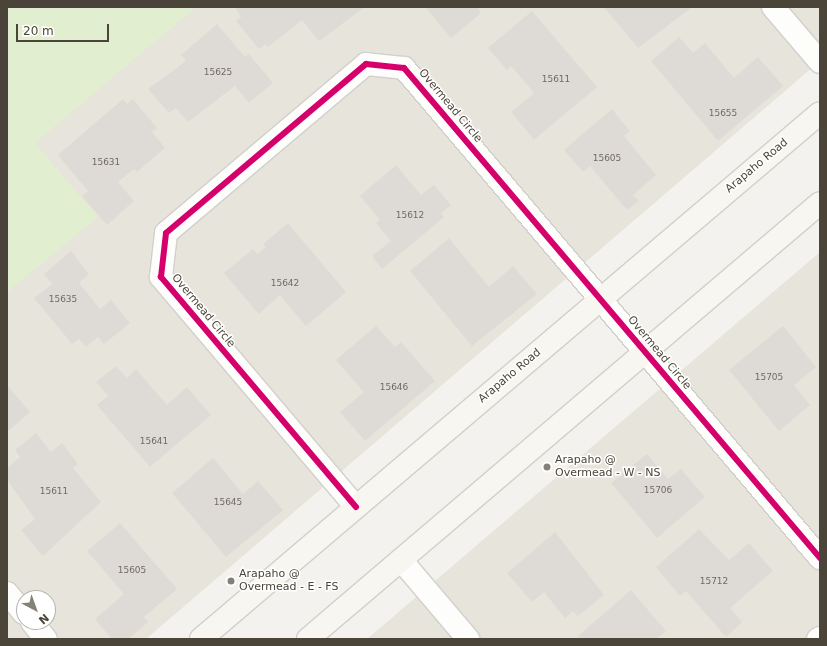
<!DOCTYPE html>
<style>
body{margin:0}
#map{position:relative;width:827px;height:646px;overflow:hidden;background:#f4f2ee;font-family:"DejaVu Sans",sans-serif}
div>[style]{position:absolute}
.residential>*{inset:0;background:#e7e4dc}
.green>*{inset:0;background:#e1eecf}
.building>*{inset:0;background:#dedbd6}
.roads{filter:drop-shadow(1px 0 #d2d0cb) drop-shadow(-1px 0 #d2d0cb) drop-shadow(0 1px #d2d0cb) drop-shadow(0 -1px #d2d0cb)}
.street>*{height:22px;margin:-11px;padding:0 11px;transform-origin:11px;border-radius:11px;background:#fdfdfc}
.secondary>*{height:22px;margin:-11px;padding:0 11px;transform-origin:11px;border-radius:11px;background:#f7f6f1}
.cycleway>*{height:6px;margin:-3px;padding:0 3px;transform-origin:3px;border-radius:3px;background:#d6006c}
.dots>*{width:11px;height:11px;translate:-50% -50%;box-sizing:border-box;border:2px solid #fff;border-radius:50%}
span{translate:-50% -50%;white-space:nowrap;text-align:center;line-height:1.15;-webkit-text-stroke:3px #fff;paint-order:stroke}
.number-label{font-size:9px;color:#706a61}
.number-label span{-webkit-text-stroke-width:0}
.street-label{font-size:11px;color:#4b4439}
.poi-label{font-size:11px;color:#4b4439}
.left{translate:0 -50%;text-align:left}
.frame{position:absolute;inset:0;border:8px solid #4b4439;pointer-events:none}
.north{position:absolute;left:16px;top:590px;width:40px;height:40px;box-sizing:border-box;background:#fff;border:1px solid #b7b4b0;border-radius:50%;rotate:139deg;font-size:11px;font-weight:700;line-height:16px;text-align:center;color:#4b4439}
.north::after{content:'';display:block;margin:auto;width:14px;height:18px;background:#868178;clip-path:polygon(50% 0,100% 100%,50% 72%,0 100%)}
.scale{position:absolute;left:16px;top:24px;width:93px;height:18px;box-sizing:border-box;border:2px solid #4b4439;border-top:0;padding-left:5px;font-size:12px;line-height:14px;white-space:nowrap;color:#4b4439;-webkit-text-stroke:3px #fff;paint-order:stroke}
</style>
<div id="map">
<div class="residential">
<i style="clip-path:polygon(evenodd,7px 7px,820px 7px,820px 61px,146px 639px,7px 639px,7px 7px,24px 598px,48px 598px,48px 622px,24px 622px,24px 598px)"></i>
<i style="clip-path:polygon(820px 252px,820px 639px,367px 639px)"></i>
</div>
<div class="green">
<i style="clip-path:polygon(7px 7px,196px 7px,35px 143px,98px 217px,7px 292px)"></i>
</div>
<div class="building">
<i style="clip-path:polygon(235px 7px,365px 7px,319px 41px,302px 20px,268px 47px,266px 44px,259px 49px,236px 21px,241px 17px)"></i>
<i style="clip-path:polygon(425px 7px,478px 7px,481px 13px,451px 38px)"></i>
<i style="clip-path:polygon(604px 7px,692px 7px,638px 48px)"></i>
<i style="clip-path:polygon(532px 11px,597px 87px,534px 140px,511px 112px,534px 93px,511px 66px,507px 70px,488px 48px)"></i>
<i style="clip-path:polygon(217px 24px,245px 57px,249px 54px,273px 83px,249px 103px,235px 86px,188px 122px,176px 108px,169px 113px,148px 89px,186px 61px,181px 55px)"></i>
<i style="clip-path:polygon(679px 37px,693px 53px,705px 43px,734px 78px,758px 57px,783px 86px,718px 141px,651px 61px)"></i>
<i style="clip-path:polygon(123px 99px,127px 104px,133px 99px,157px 128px,152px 132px,165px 148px,137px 172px,134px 169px,118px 182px,134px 201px,107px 225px,82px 196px,88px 191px,58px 155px)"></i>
<i style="clip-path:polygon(612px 109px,630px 131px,624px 136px,656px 175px,633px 195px,639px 201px,627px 210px,590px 166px,583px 172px,564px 150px)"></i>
<i style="clip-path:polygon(396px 165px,421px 195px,434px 185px,451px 205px,441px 213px,444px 217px,382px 269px,372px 256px,391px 241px,376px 223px,380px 220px,360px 196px)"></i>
<i style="clip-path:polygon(288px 223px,346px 292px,306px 326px,280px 295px,259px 314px,224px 273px,253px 249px,258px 254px,266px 247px,263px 244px)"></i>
<i style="clip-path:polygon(449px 238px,489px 287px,513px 266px,537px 294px,472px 346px,410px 271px)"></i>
<i style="clip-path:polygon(71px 251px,89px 274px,79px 283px,100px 309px,111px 300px,130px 323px,104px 344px,98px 337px,86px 347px,79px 339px,72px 344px,34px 298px,52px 284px,44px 274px)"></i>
<i style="clip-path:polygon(376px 326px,395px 347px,401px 342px,435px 381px,365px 441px,340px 412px,364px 392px,336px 360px)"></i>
<i style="clip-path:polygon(783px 326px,816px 367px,794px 385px,810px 405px,779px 431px,729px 370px)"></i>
<i style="clip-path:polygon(116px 366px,127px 378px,136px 369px,167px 405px,187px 387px,211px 415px,150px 467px,97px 405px,108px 396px,96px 382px)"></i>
<i style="clip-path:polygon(7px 385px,30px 412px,7px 432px)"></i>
<i style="clip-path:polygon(36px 433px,51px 452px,62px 443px,78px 464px,73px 468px,101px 502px,43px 556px,21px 530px,35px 519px,7px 480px,7px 468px,20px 457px,15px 450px)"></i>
<i style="clip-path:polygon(647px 454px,668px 479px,681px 469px,705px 497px,657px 538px,611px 483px)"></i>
<i style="clip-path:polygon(213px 458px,243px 494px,258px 481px,283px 510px,226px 557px,172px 493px)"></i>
<i style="clip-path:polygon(120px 523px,177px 589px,144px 617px,148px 622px,128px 639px,112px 639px,95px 619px,124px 594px,87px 551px)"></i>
<i style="clip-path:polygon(699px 529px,729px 560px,749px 543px,773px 571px,730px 608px,742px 622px,726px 637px,686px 591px,680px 596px,656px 567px)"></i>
<i style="clip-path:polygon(555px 532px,604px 595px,578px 616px,573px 611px,565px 618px,544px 592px,532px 602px,507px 573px)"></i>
<i style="clip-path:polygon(631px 590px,666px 631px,656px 639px,581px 639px,578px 636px)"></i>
</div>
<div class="roads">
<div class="street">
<i style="left:773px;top:7px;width:72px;rotate:49.5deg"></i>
<i style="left:356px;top:507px;width:302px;rotate:-130.3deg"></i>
<i style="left:161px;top:277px;width:44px;rotate:-83.5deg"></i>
<i style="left:166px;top:233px;width:262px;rotate:-40.2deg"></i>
<i style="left:366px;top:64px;width:38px;rotate:6deg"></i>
<i style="left:404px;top:68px;width:643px;rotate:49.67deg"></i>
<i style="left:401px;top:560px;width:104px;rotate:49.7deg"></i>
<i style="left:7px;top:593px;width:26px;rotate:50deg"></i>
<i style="left:32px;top:622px;width:22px;rotate:51deg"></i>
<i style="left:818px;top:639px;width:2px;rotate:-27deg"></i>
</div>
<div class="secondary">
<i style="left:201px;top:639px;width:812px;rotate:-40.36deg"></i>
<i style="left:308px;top:639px;width:672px;rotate:-40.42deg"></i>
</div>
</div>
<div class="cycleway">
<i style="left:356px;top:507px;width:302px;rotate:-130.3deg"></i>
<i style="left:161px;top:277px;width:44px;rotate:-83.5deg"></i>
<i style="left:166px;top:233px;width:262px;rotate:-40.2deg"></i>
<i style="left:366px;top:64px;width:38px;rotate:6deg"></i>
<i style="left:404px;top:68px;width:643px;rotate:49.67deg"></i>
</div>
<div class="dots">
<i style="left:547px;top:467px;background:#868178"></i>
<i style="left:231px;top:581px;background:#868178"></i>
</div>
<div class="number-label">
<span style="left:218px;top:72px">15625</span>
<span style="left:556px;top:79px">15611</span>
<span style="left:723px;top:113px">15655</span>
<span style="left:607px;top:158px">15605</span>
<span style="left:106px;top:162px">15631</span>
<span style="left:410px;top:215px">15612</span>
<span style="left:285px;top:283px">15642</span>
<span style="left:63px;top:299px">15635</span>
<span style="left:769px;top:377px">15705</span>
<span style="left:394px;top:387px">15646</span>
<span style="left:154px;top:441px">15641</span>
<span style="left:658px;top:490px">15706</span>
<span style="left:54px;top:491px">15611</span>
<span style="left:228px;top:502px">15645</span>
<span style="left:132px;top:570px">15605</span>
<span style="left:714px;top:581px">15712</span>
</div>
<div class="street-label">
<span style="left:450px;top:106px;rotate:50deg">Overmead Circle</span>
<span style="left:757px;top:166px;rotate:-40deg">Arapaho Road</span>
<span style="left:203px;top:311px;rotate:50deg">Overmead Circle</span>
<span style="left:659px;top:353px;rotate:50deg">Overmead Circle</span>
<span style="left:510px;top:376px;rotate:-40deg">Arapaho Road</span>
</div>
<div class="poi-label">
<span class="left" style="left:555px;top:467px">Arapaho @<br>Overmead - W - NS</span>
<span class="left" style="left:239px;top:581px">Arapaho @<br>Overmead - E - FS</span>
</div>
<div class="frame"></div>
<div class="north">N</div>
<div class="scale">20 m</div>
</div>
